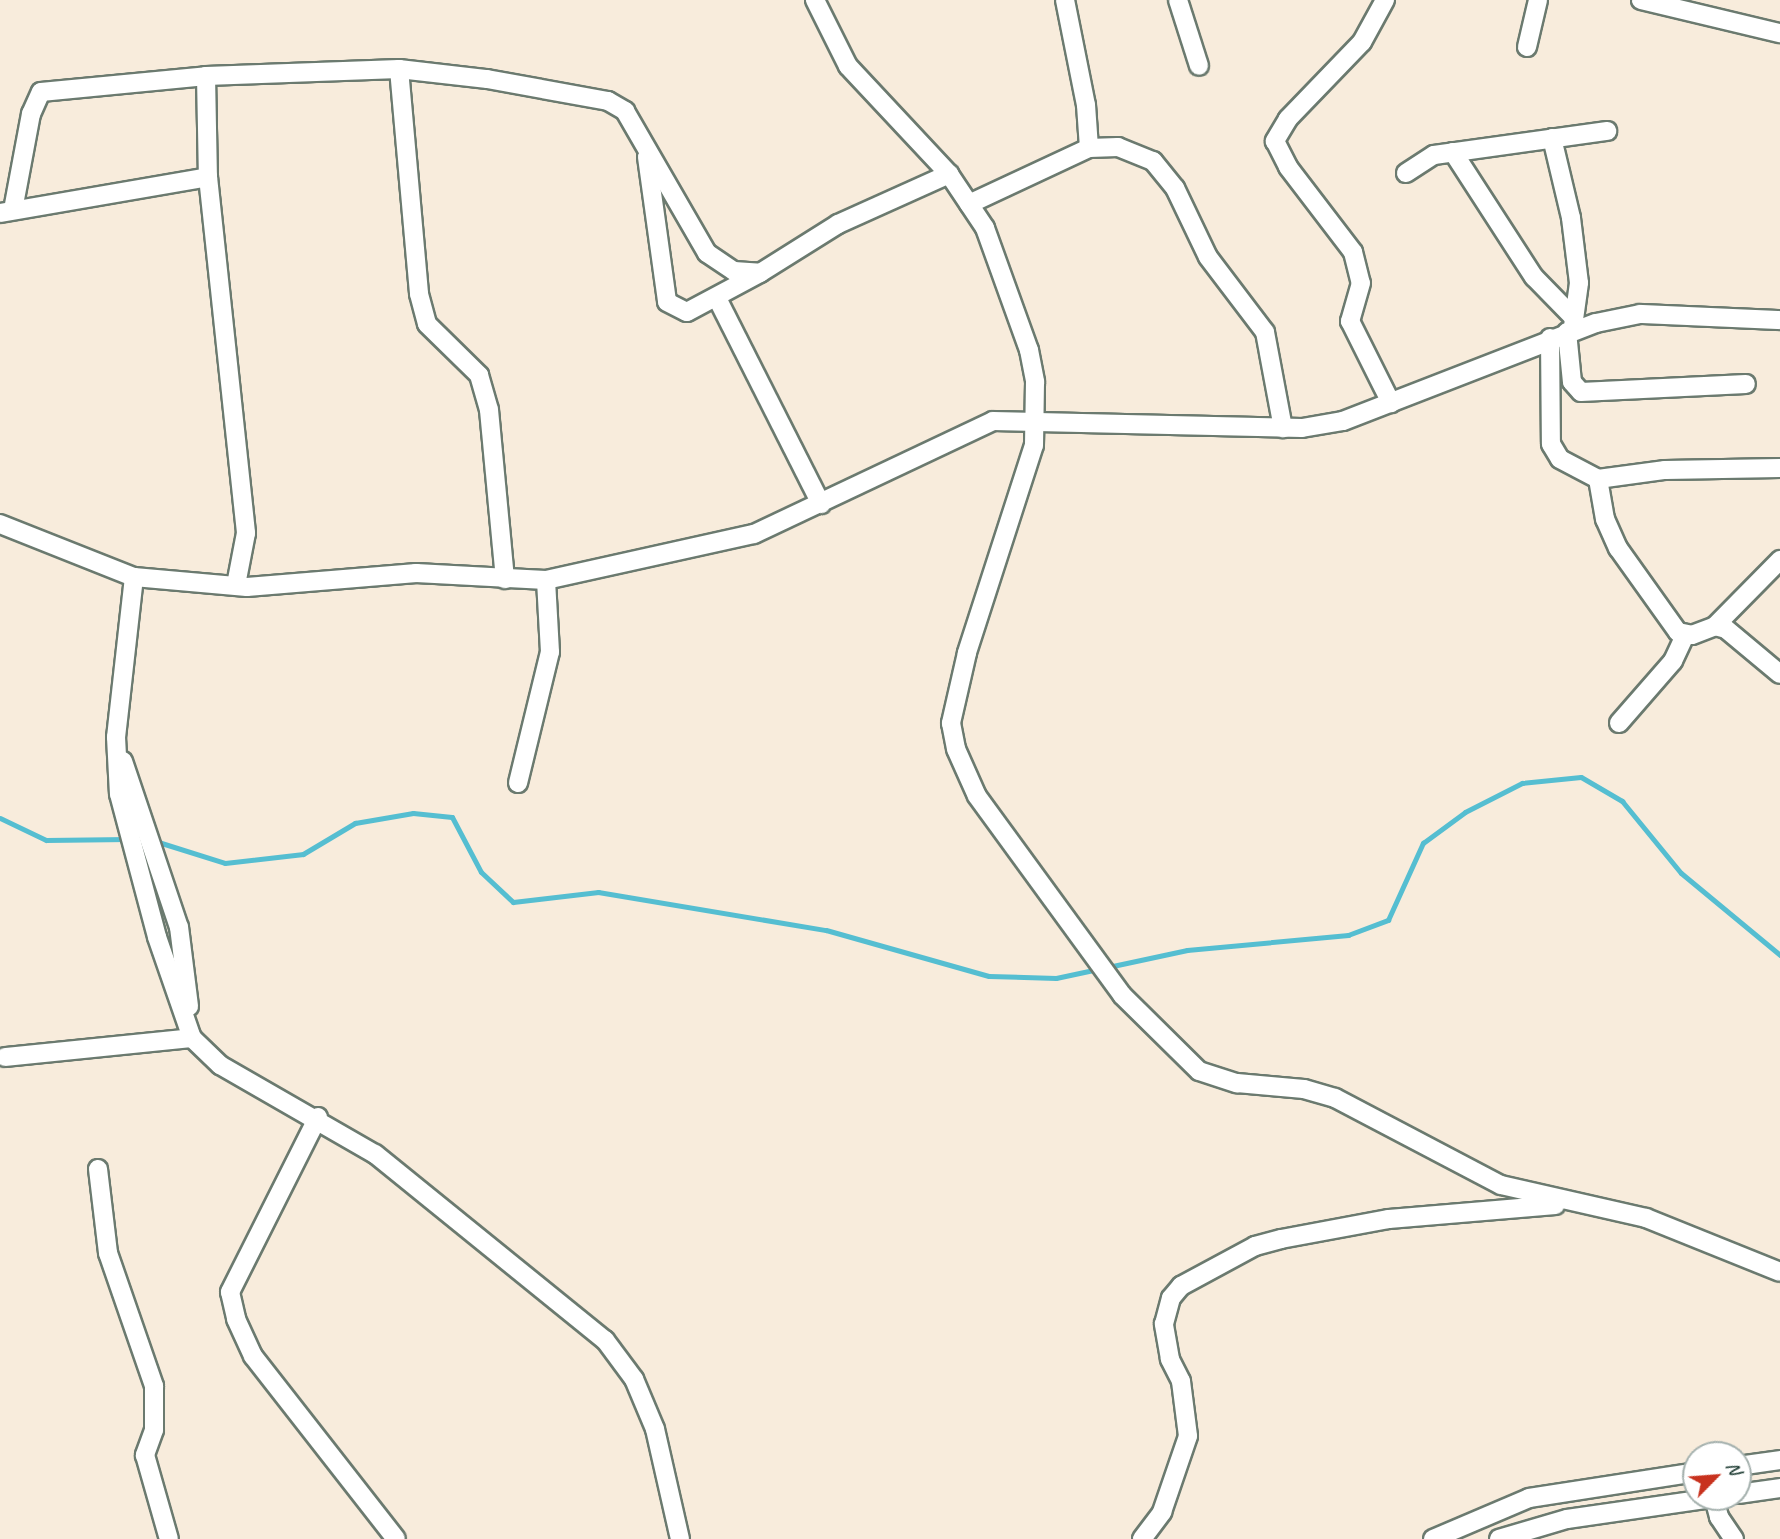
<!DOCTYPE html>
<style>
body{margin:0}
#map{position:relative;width:1780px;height:1539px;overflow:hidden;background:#f8ecdc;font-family:Caveat,sans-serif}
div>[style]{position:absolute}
.stream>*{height:5px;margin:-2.5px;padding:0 2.5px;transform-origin:2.5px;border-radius:2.5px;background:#55bed1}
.roads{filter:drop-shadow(2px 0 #6b7a6f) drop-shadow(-2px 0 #6b7a6f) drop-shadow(0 2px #6b7a6f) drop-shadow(0 -2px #6b7a6f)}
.minor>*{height:18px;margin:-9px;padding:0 9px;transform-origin:9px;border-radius:9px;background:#fff}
span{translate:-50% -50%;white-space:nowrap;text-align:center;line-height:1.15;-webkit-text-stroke:5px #fff;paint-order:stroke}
.north{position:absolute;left:1682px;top:1441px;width:70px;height:70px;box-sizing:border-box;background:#fff;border:2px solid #a5b1ae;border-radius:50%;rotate:65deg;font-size:19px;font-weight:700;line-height:28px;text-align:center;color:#1f3d34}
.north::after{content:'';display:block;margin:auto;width:24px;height:32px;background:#c8321e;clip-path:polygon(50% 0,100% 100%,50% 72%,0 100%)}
</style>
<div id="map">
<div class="stream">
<i style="left:0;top:818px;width:51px;rotate:25.6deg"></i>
<i style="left:46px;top:840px;width:82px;rotate:-0.7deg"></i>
<i style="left:155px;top:841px;width:73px;rotate:17.4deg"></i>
<i style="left:225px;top:863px;width:79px;rotate:-6.6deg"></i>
<i style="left:303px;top:854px;width:61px;rotate:-30.8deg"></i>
<i style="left:355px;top:823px;width:59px;rotate:-9.8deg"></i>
<i style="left:413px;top:813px;width:39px;rotate:6deg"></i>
<i style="left:452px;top:817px;width:62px;rotate:62.2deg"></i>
<i style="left:481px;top:872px;width:44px;rotate:43.2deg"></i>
<i style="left:513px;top:902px;width:86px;rotate:-6.7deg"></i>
<i style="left:598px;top:892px;width:231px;rotate:9.5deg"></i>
<i style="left:826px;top:930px;width:169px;rotate:15.8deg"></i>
<i style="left:989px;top:976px;width:67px;rotate:1.7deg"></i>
<i style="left:1056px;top:978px;width:43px;rotate:-12.1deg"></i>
<i style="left:1108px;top:967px;width:81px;rotate:-12.1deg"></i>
<i style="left:1187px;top:950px;width:162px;rotate:-5.3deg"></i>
<i style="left:1348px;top:935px;width:43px;rotate:-20.6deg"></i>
<i style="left:1388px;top:920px;width:85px;rotate:-65.6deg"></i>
<i style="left:1423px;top:843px;width:52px;rotate:-36.4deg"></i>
<i style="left:1465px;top:812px;width:64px;rotate:-27deg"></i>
<i style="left:1522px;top:783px;width:59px;rotate:-5.8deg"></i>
<i style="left:1581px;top:777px;width:48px;rotate:30.3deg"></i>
<i style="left:1622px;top:801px;width:93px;rotate:50.7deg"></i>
<i style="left:1681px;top:873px;width:129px;rotate:39.6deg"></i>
</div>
<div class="roads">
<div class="minor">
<i style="left:815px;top:0;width:74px;rotate:63.4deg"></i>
<i style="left:848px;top:66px;width:148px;rotate:46.9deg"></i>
<i style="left:949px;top:174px;width:65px;rotate:56.3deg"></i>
<i style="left:985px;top:228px;width:130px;rotate:70.2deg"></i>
<i style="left:1029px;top:350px;width:33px;rotate:79deg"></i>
<i style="left:1035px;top:382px;width:63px;rotate:90.9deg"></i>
<i style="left:1034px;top:445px;width:219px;rotate:107.9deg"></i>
<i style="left:967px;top:653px;width:72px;rotate:102.9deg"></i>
<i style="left:951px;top:723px;width:26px;rotate:79deg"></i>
<i style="left:956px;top:749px;width:51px;rotate:65.9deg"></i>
<i style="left:977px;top:796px;width:246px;rotate:53.9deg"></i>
<i style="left:1122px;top:995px;width:108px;rotate:44.6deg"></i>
<i style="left:1199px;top:1071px;width:40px;rotate:18deg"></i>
<i style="left:1237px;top:1083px;width:67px;rotate:5.1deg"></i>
<i style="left:1304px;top:1089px;width:32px;rotate:16deg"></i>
<i style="left:1335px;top:1098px;width:187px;rotate:27.7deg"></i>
<i style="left:1501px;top:1185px;width:149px;rotate:12.8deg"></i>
<i style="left:1646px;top:1218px;width:144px;rotate:21.9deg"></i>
<i style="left:1065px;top:0;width:107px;rotate:78.7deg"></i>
<i style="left:1086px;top:105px;width:43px;rotate:86deg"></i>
<i style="left:1178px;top:0;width:69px;rotate:72.3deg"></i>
<i style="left:1385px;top:0;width:48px;rotate:118.7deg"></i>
<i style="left:1362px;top:42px;width:107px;rotate:133.9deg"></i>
<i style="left:1288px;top:119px;width:26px;rotate:121deg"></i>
<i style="left:1275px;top:141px;width:29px;rotate:63deg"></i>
<i style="left:1288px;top:167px;width:107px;rotate:52.6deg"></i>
<i style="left:1353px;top:252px;width:32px;rotate:76deg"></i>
<i style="left:1361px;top:283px;width:40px;rotate:106deg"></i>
<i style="left:1350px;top:321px;width:92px;rotate:63.4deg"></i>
<i style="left:1641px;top:0;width:143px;rotate:13.4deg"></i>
<i style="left:1527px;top:47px;width:48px;rotate:-76.8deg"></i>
<i style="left:399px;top:69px;width:226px;rotate:84.9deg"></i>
<i style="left:419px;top:294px;width:31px;rotate:75deg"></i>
<i style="left:427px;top:324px;width:73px;rotate:44.4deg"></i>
<i style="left:479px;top:375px;width:36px;rotate:74deg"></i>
<i style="left:489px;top:410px;width:170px;rotate:84.6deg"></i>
<i style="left:206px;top:76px;width:101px;rotate:88.9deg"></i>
<i style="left:208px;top:177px;width:358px;rotate:83.9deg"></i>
<i style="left:246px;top:533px;width:53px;rotate:100.9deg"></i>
<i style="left:1552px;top:138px;width:82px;rotate:76.6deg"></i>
<i style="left:1571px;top:218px;width:65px;rotate:83deg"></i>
<i style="left:1579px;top:283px;width:44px;rotate:97.8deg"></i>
<i style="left:1453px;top:152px;width:149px;rotate:57.1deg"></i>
<i style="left:1534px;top:277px;width:57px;rotate:45.7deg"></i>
<i style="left:647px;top:157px;width:146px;rotate:82.1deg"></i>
<i style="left:667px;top:302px;width:22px;rotate:27deg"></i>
<i style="left:687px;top:312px;width:83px;rotate:-28.1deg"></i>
<i style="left:1406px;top:173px;width:33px;rotate:-33deg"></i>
<i style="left:1434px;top:155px;width:175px;rotate:-7.9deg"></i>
<i style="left:969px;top:204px;width:132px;rotate:-25deg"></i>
<i style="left:1089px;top:148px;width:29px;rotate:-2deg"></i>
<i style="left:1118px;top:147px;width:38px;rotate:22deg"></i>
<i style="left:1153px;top:161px;width:35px;rotate:51deg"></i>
<i style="left:1175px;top:188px;width:76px;rotate:64.4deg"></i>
<i style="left:1208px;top:257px;width:94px;rotate:52.8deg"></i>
<i style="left:1265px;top:332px;width:98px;rotate:79.4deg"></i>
<i style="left:13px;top:210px;width:98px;rotate:-79.4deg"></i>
<i style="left:31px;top:114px;width:24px;rotate:-66deg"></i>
<i style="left:41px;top:92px;width:166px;rotate:-5.5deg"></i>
<i style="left:206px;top:76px;width:193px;rotate:-2.1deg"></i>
<i style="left:399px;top:69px;width:89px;rotate:6.5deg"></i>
<i style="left:487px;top:79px;width:123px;rotate:10.3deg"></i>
<i style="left:608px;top:101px;width:20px;rotate:30deg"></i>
<i style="left:625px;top:111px;width:164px;rotate:60deg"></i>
<i style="left:707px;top:253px;width:32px;rotate:34deg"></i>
<i style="left:734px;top:271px;width:26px;rotate:4deg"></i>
<i style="left:760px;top:273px;width:92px;rotate:-32.1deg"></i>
<i style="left:838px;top:224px;width:122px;rotate:-24.2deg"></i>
<i style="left:0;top:213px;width:211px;rotate:-9.8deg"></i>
<i style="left:717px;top:298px;width:231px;rotate:63.2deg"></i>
<i style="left:1567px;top:332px;width:50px;rotate:84.3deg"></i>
<i style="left:1572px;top:382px;width:13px;rotate:48deg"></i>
<i style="left:1581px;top:392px;width:165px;rotate:-2.8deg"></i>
<i style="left:1550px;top:338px;width:106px;rotate:89.5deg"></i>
<i style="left:1551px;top:444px;width:17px;rotate:59deg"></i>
<i style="left:1560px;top:459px;width:43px;rotate:27.8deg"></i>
<i style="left:1598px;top:479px;width:41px;rotate:80.1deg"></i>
<i style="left:1605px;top:519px;width:32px;rotate:66deg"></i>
<i style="left:1618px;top:548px;width:103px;rotate:54.5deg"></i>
<i style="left:1678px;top:632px;width:14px;rotate:12deg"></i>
<i style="left:1692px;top:635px;width:25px;rotate:-21deg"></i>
<i style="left:1715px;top:626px;width:11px;rotate:15deg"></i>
<i style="left:1726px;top:629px;width:70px;rotate:39.8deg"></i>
<i style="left:1598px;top:479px;width:68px;rotate:-7.7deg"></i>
<i style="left:1665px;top:470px;width:115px;rotate:-1deg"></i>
<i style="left:0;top:524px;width:144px;rotate:21.6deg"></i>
<i style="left:134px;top:577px;width:113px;rotate:5.1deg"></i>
<i style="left:247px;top:587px;width:170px;rotate:-4.7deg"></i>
<i style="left:416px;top:573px;width:130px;rotate:3.1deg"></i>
<i style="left:546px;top:580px;width:213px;rotate:-12.5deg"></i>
<i style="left:754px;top:534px;width:264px;rotate:-25.3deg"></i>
<i style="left:993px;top:421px;width:309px;rotate:1.3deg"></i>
<i style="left:1302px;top:428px;width:42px;rotate:-9.7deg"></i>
<i style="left:1343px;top:421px;width:271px;rotate:-21.2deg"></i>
<i style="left:1596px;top:323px;width:45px;rotate:-11.6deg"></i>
<i style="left:1640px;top:314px;width:140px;rotate:2.5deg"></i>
<i style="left:134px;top:577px;width:161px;rotate:96.4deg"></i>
<i style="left:116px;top:737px;width:57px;rotate:87deg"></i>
<i style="left:119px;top:794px;width:148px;rotate:75.1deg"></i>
<i style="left:157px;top:937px;width:107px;rotate:70.9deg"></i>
<i style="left:192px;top:1038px;width:39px;rotate:44deg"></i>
<i style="left:220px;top:1065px;width:179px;rotate:29.9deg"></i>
<i style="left:375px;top:1154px;width:296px;rotate:39deg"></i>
<i style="left:605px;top:1340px;width:49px;rotate:53.4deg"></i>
<i style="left:634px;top:1379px;width:54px;rotate:67.2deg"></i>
<i style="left:655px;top:1429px;width:113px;rotate:77.2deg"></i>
<i style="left:1715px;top:626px;width:93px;rotate:-45.4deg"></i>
<i style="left:1619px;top:723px;width:82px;rotate:-48.9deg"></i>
<i style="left:1673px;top:661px;width:29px;rotate:-65deg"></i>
<i style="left:123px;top:761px;width:175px;rotate:71.4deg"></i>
<i style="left:179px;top:927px;width:80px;rotate:82.8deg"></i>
<i style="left:518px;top:783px;width:135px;rotate:-76.3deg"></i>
<i style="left:550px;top:652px;width:72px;rotate:-93.2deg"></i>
<i style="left:5px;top:1057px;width:188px;rotate:-5.8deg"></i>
<i style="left:318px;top:1117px;width:196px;rotate:116.7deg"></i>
<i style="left:230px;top:1292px;width:28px;rotate:77deg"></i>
<i style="left:236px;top:1319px;width:41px;rotate:65.3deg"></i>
<i style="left:253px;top:1356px;width:232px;rotate:52deg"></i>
<i style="left:98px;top:1169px;width:85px;rotate:83.2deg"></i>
<i style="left:108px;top:1253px;width:141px;rotate:70.9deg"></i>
<i style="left:154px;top:1386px;width:44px;rotate:90deg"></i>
<i style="left:154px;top:1430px;width:27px;rotate:110deg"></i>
<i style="left:145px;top:1455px;width:87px;rotate:74.1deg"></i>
<i style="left:1738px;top:1466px;width:42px;rotate:-8.1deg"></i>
<i style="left:1738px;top:1494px;width:42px;rotate:-8.1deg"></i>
<i style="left:1714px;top:1498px;width:20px;rotate:75deg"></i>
<i style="left:1719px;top:1517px;width:27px;rotate:56deg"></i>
<i style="left:1142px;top:1539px;width:34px;rotate:-53deg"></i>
<i style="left:1162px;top:1512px;width:80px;rotate:-71.1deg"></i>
<i style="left:1188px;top:1436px;width:55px;rotate:-97.3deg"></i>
<i style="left:1181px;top:1381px;width:25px;rotate:-117deg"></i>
<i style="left:1170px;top:1359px;width:36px;rotate:-100deg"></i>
<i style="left:1164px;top:1324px;width:27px;rotate:-75deg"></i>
<i style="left:1171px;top:1298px;width:16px;rotate:-50deg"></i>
<i style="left:1181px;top:1286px;width:84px;rotate:-28.4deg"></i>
<i style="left:1255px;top:1246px;width:27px;rotate:-15deg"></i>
<i style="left:1281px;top:1239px;width:110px;rotate:-10.5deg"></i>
<i style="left:1389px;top:1219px;width:167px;rotate:-4.8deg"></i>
<i style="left:1433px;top:1539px;width:104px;rotate:-23.1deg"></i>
<i style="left:1529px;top:1498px;width:169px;rotate:-8.8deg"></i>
<i style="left:1499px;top:1539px;width:71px;rotate:-16.4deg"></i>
<i style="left:1567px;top:1519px;width:155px;rotate:-8.2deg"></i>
</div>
</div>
<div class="north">N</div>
</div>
